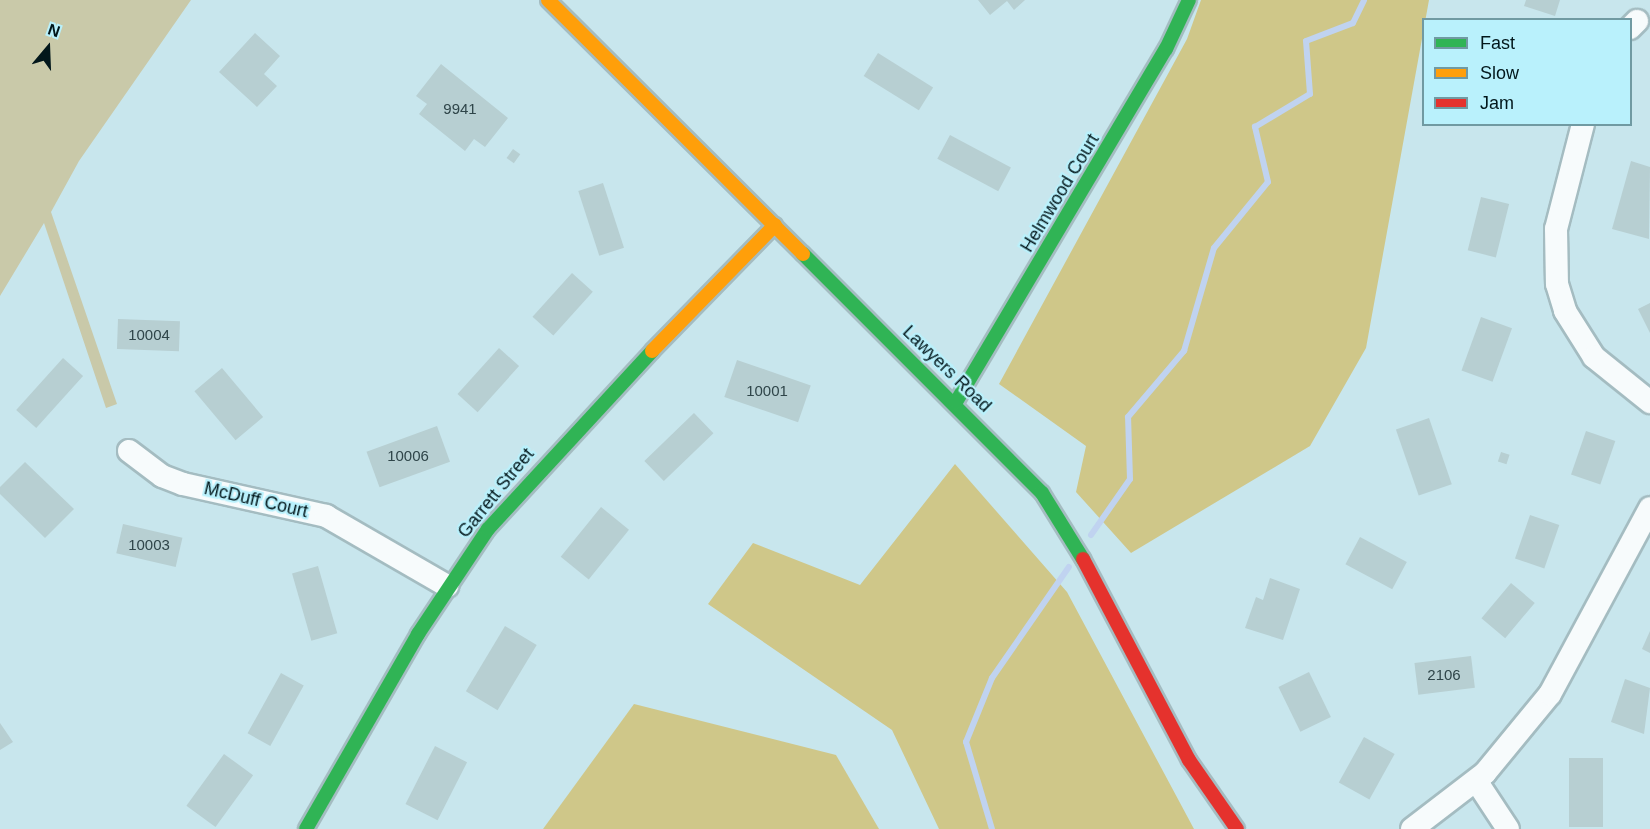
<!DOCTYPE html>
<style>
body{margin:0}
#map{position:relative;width:1650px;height:829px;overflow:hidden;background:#c8e6ed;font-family:Arial,sans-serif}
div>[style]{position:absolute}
.green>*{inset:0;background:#c9c9a9}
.forest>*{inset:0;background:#cfc789}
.stream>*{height:6px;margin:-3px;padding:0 3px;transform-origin:3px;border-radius:3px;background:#c0d3f0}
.building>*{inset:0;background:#b7cfd2;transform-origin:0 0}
.roads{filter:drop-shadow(2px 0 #a4bcc1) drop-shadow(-2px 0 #a4bcc1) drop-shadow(0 2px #a4bcc1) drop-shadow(0 -2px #a4bcc1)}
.street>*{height:22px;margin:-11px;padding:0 11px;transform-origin:11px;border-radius:11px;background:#f7fbfc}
.fast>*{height:14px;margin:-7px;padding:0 7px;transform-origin:7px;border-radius:7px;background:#30b455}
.slow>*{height:14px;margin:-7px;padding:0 7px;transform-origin:7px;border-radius:7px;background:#ff9f0a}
.jam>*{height:14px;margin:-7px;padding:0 7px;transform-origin:7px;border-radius:7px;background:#e5322d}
span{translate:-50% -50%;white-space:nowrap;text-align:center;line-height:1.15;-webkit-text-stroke:4.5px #b9f1fc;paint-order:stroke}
.number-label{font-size:15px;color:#2f4549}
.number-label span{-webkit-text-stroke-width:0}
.street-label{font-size:18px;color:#02171b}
.legend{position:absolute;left:1422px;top:18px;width:210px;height:108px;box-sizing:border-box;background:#b9f1fc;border:2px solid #709aa2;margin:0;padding:8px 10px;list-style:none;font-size:18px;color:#02171b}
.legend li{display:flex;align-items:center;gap:12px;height:30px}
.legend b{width:30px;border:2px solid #709aa2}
.north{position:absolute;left:18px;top:18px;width:60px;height:60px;-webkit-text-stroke:4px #b9f1fc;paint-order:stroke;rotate:19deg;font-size:16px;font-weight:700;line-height:24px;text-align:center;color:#02171b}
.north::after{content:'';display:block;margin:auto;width:21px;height:27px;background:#02171b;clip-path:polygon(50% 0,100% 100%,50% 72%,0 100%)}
</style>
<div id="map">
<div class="green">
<i style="clip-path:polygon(0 0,191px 0,79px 161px,51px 212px,117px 404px,106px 408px,44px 223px,0 296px)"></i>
</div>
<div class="forest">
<i style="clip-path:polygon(1201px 0,1429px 0,1366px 348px,1310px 446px,1131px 553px,1076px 492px,1086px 446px,999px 384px,1187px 39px)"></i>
<i style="clip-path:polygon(955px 464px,1067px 592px,1194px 829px,939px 829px,892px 730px,708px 604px,753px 543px,860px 585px)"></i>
<i style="clip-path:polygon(634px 704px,836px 755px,879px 829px,543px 829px)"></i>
</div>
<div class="stream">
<i style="left:1091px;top:535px;width:68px;rotate:-55.1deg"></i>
<i style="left:1130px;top:479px;width:62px;rotate:-91.8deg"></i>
<i style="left:1128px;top:417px;width:87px;rotate:-49.7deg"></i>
<i style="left:1184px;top:351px;width:107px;rotate:-73.8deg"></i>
<i style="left:1214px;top:248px;width:85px;rotate:-50.7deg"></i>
<i style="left:1268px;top:182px;width:57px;rotate:-103.3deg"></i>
<i style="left:1255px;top:127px;width:64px;rotate:-31deg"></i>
<i style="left:1310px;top:94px;width:53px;rotate:-94.3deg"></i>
<i style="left:1306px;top:41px;width:50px;rotate:-21deg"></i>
<i style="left:1353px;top:23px;width:25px;rotate:-64deg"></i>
<i style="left:992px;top:829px;width:91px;rotate:-106.6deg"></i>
<i style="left:966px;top:742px;width:69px;rotate:-67.9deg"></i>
<i style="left:992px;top:678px;width:135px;rotate:-55.3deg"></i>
</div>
<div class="building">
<i style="clip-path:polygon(978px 0,1025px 0,1014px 10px,1007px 1px,990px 15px)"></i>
<i style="clip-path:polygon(1526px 0,1560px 0,1555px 16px,1524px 6px)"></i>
<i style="clip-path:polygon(255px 33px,280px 56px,264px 74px,277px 86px,257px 107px,219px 72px)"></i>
<i style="left:878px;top:53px;width:65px;height:27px;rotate:32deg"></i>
<i style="clip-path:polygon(441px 64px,508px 118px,485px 147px,474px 139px,465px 151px,419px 114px,427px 104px,416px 96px)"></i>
<i style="left:950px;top:135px;width:69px;height:27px;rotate:28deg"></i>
<i style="left:513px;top:149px;width:9px;height:11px;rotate:36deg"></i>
<i style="clip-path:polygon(1631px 161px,1650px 167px,1649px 239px,1612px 229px)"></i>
<i style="left:603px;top:183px;width:68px;height:26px;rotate:72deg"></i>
<i style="left:1481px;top:197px;width:29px;height:55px;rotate:14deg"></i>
<i style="left:572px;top:273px;width:28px;height:59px;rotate:42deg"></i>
<i style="clip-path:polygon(1650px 303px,1650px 333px,1638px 309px)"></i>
<i style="left:1481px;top:317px;width:33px;height:57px;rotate:20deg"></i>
<i style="left:118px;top:319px;width:62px;height:30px;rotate:2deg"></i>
<i style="left:499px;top:348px;width:27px;height:62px;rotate:42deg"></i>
<i style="left:63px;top:358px;width:27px;height:70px;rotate:42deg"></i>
<i style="left:737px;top:360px;width:78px;height:39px;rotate:19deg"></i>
<i style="left:222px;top:368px;width:64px;height:36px;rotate:50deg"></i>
<i style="left:694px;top:413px;width:28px;height:69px;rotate:46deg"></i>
<i style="left:1429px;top:418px;width:70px;height:35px;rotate:71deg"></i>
<i style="left:437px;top:426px;width:38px;height:75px;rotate:70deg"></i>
<i style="left:1586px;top:431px;width:31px;height:46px;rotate:19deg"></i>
<i style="left:1501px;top:452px;width:9px;height:10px;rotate:18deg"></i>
<i style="clip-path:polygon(25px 462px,74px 509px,45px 538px,0 494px,0 487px)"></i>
<i style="left:601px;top:507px;width:36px;height:64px;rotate:39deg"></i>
<i style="left:1530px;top:515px;width:31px;height:46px;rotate:19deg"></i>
<i style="left:123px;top:524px;width:61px;height:30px;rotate:13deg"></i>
<i style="left:1360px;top:537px;width:53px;height:31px;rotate:28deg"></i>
<i style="left:318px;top:566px;width:70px;height:27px;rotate:74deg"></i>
<i style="clip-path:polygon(1270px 578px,1300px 589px,1283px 640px,1245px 628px,1256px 597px,1263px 600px)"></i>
<i style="left:1511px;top:583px;width:31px;height:46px;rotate:40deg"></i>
<i style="left:505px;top:626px;width:37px;height:76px;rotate:31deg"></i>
<i style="clip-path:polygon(1650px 631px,1650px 653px,1642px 649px)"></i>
<i style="left:1471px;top:656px;width:32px;height:57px;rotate:83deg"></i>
<i style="left:1309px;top:672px;width:50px;height:34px;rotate:64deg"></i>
<i style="left:281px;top:673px;width:26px;height:69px;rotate:29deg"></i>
<i style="clip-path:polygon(1625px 679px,1650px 688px,1644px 734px,1611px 722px)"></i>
<i style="clip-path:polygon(0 723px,13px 742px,0 750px)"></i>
<i style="left:1364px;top:737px;width:35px;height:52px;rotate:29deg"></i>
<i style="left:435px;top:746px;width:36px;height:65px;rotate:27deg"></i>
<i style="left:224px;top:754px;width:36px;height:64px;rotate:36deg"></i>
<i style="left:1569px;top:758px;width:34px;height:69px"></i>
</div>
<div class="roads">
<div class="street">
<i style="left:1630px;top:28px;width:10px;rotate:-45deg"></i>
<i style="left:1583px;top:124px;width:108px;rotate:104.4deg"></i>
<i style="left:1556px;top:229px;width:55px;rotate:89deg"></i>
<i style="left:1557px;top:284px;width:28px;rotate:73deg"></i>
<i style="left:1565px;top:311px;width:54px;rotate:57.8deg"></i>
<i style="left:1594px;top:357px;width:72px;rotate:38.8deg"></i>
<i style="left:129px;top:451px;width:41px;rotate:37.1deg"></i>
<i style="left:162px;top:476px;width:22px;rotate:21deg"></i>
<i style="left:183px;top:484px;width:147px;rotate:12.6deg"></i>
<i style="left:326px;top:516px;width:140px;rotate:30deg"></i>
<i style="left:1477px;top:782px;width:56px;rotate:56.6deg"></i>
<i style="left:1412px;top:829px;width:92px;rotate:-37.5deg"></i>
<i style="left:1485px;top:773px;width:102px;rotate:-50.6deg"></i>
<i style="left:1550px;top:694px;width:211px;rotate:-61.7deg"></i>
</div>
<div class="fast">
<i style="left:803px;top:254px;width:338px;rotate:45deg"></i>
<i style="left:1042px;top:493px;width:78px;rotate:58.2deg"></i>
<i style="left:956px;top:402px;width:411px;rotate:-59.3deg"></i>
<i style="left:1166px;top:49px;width:54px;rotate:-64.9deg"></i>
<i style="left:306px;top:829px;width:225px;rotate:-60.1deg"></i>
<i style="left:418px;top:634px;width:126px;rotate:-56.3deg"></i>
<i style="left:488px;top:529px;width:242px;rotate:-47.3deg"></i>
</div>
<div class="slow">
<i style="left:548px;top:0;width:360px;rotate:44.9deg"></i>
<i style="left:652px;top:351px;width:176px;rotate:-45.7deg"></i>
</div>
<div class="jam">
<i style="left:1083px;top:559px;width:227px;rotate:62.2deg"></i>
<i style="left:1189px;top:760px;width:84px;rotate:55.2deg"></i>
</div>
</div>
<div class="number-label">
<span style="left:460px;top:109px">9941</span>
<span style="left:149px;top:335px">10004</span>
<span style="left:767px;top:391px">10001</span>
<span style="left:408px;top:456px">10006</span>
<span style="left:149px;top:545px">10003</span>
<span style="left:1444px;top:675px">2106</span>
</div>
<div class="street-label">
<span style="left:1060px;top:193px;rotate:-59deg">Helmwood Court</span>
<span style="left:947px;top:369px;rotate:44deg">Lawyers Road</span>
<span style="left:496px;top:493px;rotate:-51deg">Garrett Street</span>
<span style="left:256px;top:500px;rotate:13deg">McDuff Court</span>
</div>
<ul class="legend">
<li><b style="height:8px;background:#30b455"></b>Fast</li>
<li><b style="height:8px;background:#ff9f0a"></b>Slow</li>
<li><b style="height:8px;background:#e5322d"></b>Jam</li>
</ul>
<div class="north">N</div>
</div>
